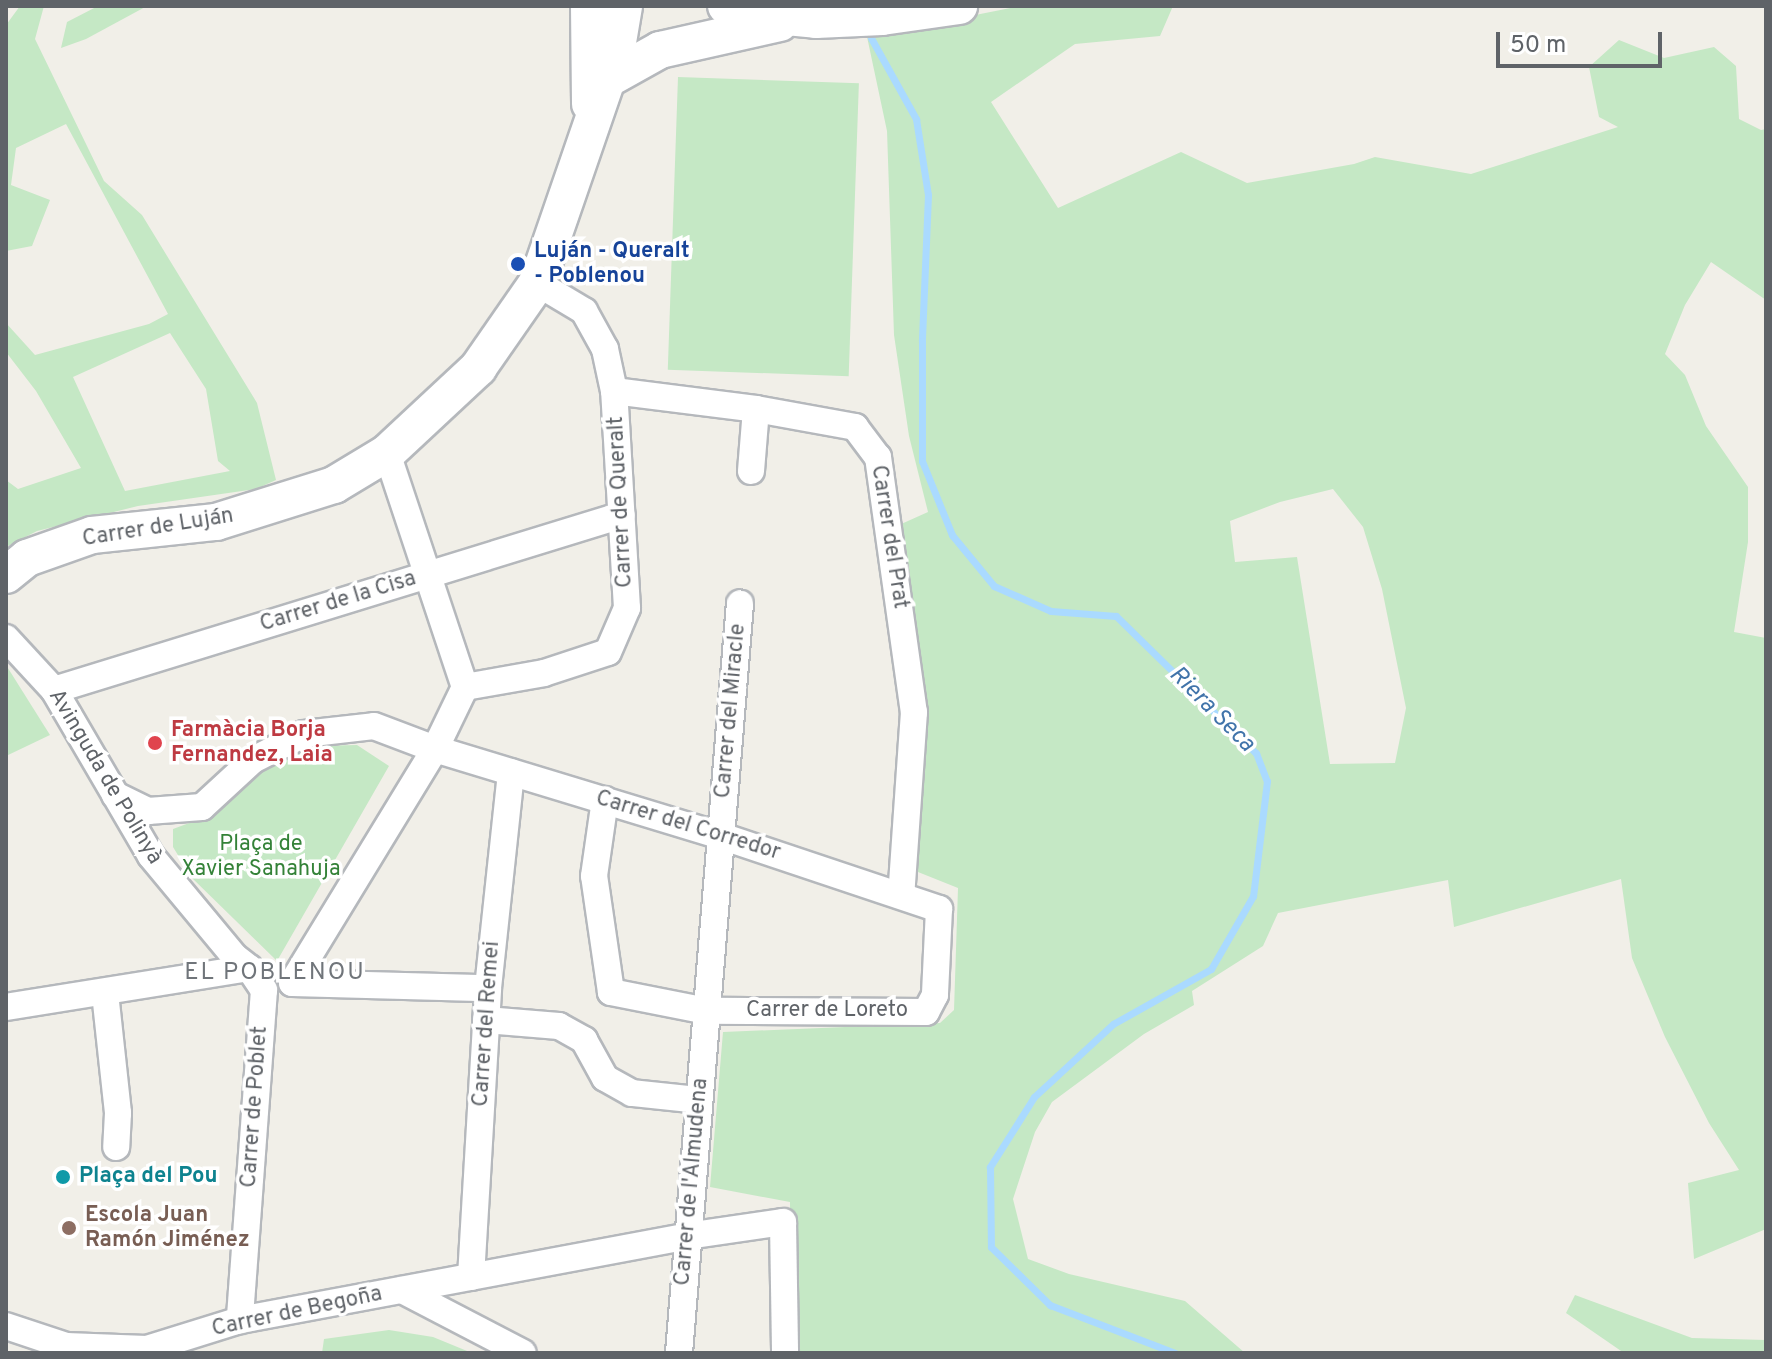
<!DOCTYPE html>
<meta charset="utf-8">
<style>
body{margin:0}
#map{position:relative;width:1772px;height:1359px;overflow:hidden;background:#f1efe8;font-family:Overpass,sans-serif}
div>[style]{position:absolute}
.green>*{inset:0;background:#c5e8c5;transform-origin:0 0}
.stream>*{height:7px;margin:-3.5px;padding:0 3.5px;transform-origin:3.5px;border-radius:3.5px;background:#aadaff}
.roads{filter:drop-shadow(2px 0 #b5b8bc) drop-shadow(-2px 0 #b5b8bc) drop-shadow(0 2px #b5b8bc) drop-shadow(0 -2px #b5b8bc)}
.street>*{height:26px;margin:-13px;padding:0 13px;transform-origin:13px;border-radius:13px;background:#fff}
.secondary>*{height:36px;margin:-18px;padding:0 18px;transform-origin:18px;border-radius:18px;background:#fff}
.dots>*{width:22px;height:22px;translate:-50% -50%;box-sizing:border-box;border:4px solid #fff;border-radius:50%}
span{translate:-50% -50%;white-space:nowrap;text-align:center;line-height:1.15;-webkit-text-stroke:7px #fff;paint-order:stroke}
.transit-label{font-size:22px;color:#164399;font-weight:700}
.left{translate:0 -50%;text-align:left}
.street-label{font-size:22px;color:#5f6368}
.health-label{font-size:22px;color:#be3a42;font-weight:700}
.park-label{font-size:22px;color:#348238}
.culture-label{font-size:22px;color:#0d838f;font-weight:700}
.education-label{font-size:22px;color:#785e54;font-weight:700}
.water-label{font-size:24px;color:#4174aa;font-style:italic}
.neighbourhood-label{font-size:24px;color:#70757a;letter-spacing:2px}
.frame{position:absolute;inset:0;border:8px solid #5f6368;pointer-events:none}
.scale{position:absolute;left:1496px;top:32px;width:166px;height:36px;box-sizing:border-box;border:4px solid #5f6368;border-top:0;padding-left:10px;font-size:24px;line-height:28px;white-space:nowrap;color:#5f6368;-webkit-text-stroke:6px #fff;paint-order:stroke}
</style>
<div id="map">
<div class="green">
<i style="clip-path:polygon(evenodd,20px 6px,44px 6px,35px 39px,104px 181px,142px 215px,257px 403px,276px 480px,256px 489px,138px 506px,37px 531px,6px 547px,6px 480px,18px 489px,81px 468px,36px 391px,6px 352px,6px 323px,35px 355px,149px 324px,168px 314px,66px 124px,16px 148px,11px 185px,50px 200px,32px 246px,6px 251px,6px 25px,20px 6px,170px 333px,206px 389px,218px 461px,230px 471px,125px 491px,73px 377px,170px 333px)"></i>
<i style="clip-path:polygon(98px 6px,147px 6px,86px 39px,61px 48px,67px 22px)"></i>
<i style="clip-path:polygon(evenodd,1020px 6px,1173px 6px,1160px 36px,1075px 44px,991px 102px,1058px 208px,1181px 152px,1247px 183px,1354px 164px,1375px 157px,1471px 174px,1618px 127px,1599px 117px,1589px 67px,1619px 40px,1664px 58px,1714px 47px,1736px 66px,1739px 119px,1761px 130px,1766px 129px,1766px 300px,1711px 262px,1685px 305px,1665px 354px,1685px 375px,1706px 426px,1748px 487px,1748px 542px,1734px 632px,1766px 638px,1766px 1229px,1694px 1259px,1688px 1183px,1739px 1170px,1709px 1123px,1665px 1037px,1632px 958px,1621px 879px,1454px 927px,1448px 880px,1278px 913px,1263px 946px,1192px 991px,1194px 1005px,1144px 1034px,1052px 1102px,1035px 1132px,1013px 1199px,1028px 1259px,1069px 1274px,1185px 1301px,1245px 1353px,790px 1353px,790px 1202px,710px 1187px,723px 1032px,940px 1023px,954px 1010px,958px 888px,913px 870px,899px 525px,928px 512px,909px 436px,894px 335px,887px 131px,866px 32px,925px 25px,1020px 6px,1333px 489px,1363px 527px,1382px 589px,1406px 708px,1395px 763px,1330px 764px,1297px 557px,1235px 562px,1230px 521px,1280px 502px,1333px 489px)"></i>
<i style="left:678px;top:77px;width:181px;height:293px;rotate:2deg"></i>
<i style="clip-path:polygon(6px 665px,50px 735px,6px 756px)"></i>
<i style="clip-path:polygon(357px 745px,389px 766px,277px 961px,192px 878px,173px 847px,173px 829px,211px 815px,259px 771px,314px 746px)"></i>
<i style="clip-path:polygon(1575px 1295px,1692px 1338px,1766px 1340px,1766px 1353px,1624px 1353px,1566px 1313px)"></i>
<i style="clip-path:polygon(389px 1330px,433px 1337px,472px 1353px,322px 1353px,324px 1339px)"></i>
</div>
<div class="stream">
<i style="left:871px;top:38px;width:93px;rotate:60.9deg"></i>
<i style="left:916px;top:119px;width:77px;rotate:81deg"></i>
<i style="left:928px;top:195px;width:146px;rotate:92.4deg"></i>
<i style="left:922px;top:341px;width:120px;rotate:90deg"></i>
<i style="left:922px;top:461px;width:80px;rotate:67.9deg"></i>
<i style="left:952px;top:535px;width:66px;rotate:50.5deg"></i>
<i style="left:994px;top:586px;width:62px;rotate:23.7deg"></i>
<i style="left:1051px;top:611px;width:65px;rotate:4.4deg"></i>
<i style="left:1116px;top:616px;width:196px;rotate:44.4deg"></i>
<i style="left:1256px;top:753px;width:30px;rotate:69deg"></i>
<i style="left:1267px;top:781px;width:116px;rotate:96.9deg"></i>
<i style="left:1253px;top:896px;width:84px;rotate:119.9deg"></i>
<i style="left:1211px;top:969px;width:112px;rotate:150.7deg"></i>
<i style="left:1113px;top:1024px;width:108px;rotate:137.3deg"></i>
<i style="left:1034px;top:1097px;width:83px;rotate:122.2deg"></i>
<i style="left:990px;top:1167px;width:80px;rotate:89.3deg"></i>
<i style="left:991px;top:1247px;width:83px;rotate:44.5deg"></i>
<i style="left:1050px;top:1305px;width:134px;rotate:21deg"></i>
</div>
<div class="roads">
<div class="street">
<i style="left:614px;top:391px;width:143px;rotate:7.2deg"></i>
<i style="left:756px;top:409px;width:101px;rotate:10.3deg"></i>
<i style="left:855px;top:427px;width:38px;rotate:53deg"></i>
<i style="left:878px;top:457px;width:258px;rotate:82deg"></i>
<i style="left:914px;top:712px;width:184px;rotate:94deg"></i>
<i style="left:387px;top:453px;width:247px;rotate:71.6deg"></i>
<i style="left:751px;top:471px;width:62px;rotate:-85.4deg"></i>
<i style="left:6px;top:638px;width:71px;rotate:47.3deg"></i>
<i style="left:54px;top:690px;width:192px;rotate:59.7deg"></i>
<i style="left:151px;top:856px;width:131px;rotate:50.3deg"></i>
<i style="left:235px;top:957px;width:18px;rotate:38deg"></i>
<i style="left:249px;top:968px;width:27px;rotate:56deg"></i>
<i style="left:264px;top:990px;width:331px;rotate:94.2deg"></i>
<i style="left:465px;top:687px;width:80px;rotate:-10deg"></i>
<i style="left:544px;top:673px;width:67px;rotate:-18.2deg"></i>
<i style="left:608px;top:652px;width:48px;rotate:-66.6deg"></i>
<i style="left:627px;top:608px;width:217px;rotate:-93.4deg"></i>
<i style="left:614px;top:391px;width:43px;rotate:-102.1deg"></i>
<i style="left:605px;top:349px;width:43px;rotate:-118.9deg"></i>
<i style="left:584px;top:311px;width:55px;rotate:-149.2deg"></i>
<i style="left:465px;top:687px;width:69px;rotate:115.8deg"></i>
<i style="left:435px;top:749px;width:274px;rotate:121.4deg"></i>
<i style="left:292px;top:983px;width:196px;rotate:1.5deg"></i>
<i style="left:54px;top:690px;width:594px;rotate:-17.12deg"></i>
<i style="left:115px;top:795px;width:37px;rotate:26deg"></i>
<i style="left:148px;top:811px;width:54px;rotate:-4.2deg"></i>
<i style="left:202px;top:807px;width:69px;rotate:-42.7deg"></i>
<i style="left:253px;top:760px;width:57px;rotate:-27deg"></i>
<i style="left:304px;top:734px;width:70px;rotate:-6.5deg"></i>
<i style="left:374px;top:726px;width:65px;rotate:20.7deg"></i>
<i style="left:435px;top:749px;width:299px;rotate:16.9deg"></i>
<i style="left:721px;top:836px;width:230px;rotate:18.5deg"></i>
<i style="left:939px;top:909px;width:86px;rotate:92.7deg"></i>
<i style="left:935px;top:995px;width:19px;rotate:118deg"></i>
<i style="left:926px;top:1012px;width:219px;rotate:-179.7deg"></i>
<i style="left:707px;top:1011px;width:98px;rotate:-168.8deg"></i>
<i style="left:611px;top:992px;width:117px;rotate:-98.3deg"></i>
<i style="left:594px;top:876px;width:77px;rotate:-81.8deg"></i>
<i style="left:105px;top:993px;width:121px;rotate:83.8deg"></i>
<i style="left:118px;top:1113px;width:34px;rotate:93deg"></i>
<i style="left:6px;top:1007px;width:246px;rotate:-9.1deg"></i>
<i style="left:486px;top:1020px;width:73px;rotate:4.7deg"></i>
<i style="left:559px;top:1026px;width:29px;rotate:29deg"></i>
<i style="left:584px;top:1040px;width:43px;rotate:61.1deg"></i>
<i style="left:605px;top:1078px;width:31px;rotate:29deg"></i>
<i style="left:632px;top:1093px;width:67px;rotate:6deg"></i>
<i style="left:471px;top:1277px;width:289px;rotate:-86.6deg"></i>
<i style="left:488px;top:988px;width:217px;rotate:-83.9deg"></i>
<i style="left:402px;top:1290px;width:136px;rotate:27.5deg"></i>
<i style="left:6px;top:1326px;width:63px;rotate:18.4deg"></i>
<i style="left:66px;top:1346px;width:81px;rotate:2.1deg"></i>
<i style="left:147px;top:1349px;width:97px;rotate:-17.3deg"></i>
<i style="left:240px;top:1320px;width:455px;rotate:-10.6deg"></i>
<i style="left:687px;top:1236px;width:97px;rotate:-8.3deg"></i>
<i style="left:783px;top:1222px;width:131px;rotate:89.1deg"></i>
<i style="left:679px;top:1353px;width:752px;rotate:-85.35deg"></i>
</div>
<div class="secondary">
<i style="left:589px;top:6px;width:98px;rotate:89.4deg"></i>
<i style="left:726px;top:6px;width:30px;rotate:15deg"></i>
<i style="left:755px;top:14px;width:61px;rotate:5.6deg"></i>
<i style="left:816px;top:20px;width:66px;rotate:-2.6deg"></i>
<i style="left:882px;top:17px;width:78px;rotate:-8.1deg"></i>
<i style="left:608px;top:79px;width:60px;rotate:-29.1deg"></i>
<i style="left:660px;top:50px;width:123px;rotate:-12.7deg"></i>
<i style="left:6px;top:575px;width:27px;rotate:-39deg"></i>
<i style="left:27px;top:558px;width:69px;rotate:-19.5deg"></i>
<i style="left:92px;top:535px;width:125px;rotate:-6deg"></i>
<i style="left:216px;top:522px;width:124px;rotate:-17.4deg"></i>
<i style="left:334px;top:485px;width:62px;rotate:-31.1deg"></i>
<i style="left:387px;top:453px;width:125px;rotate:-43deg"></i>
<i style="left:478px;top:368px;width:103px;rotate:-55.2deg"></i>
<i style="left:537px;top:283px;width:242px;rotate:-71deg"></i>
<i style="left:616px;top:54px;width:49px;rotate:-80.5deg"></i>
</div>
</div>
<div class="dots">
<i style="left:518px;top:264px;background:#1a4fb4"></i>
<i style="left:155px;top:743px;background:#e0444e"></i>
<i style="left:63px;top:1177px;background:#0f9aa8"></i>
<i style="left:69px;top:1228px;background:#8d6e63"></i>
</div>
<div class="transit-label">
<span class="left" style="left:534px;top:264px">Luján - Queralt<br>- Poblenou</span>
</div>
<div class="street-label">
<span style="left:621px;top:502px;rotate:-93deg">Carrer de Queralt</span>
<span style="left:158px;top:528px;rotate:-9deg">Carrer de Luján</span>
<span style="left:889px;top:537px;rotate:81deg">Carrer del Prat</span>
<span style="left:338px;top:602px;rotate:-17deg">Carrer de la Cisa</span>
<span style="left:731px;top:711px;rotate:-85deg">Carrer del Miracle</span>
<span style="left:105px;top:777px;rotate:59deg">Avinguda de Polinyà</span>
<span style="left:688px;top:826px;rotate:17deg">Carrer del Corredor</span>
<span style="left:827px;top:1011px">Carrer de Loreto</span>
<span style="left:487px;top:1024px;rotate:-86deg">Carrer del Remei</span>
<span style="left:255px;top:1107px;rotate:-86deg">Carrer de Poblet</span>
<span style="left:692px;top:1182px;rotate:-85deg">Carrer de l'Almudena</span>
<span style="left:297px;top:1312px;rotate:-12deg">Carrer de Begoña</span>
</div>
<div class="health-label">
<span class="left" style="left:171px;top:743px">Farmàcia Borja<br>Fernandez, Laia</span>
</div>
<div class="park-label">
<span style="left:261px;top:857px">Plaça de<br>Xavier Sanahuja</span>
</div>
<div class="culture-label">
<span class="left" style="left:79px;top:1177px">Plaça del Pou</span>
</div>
<div class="education-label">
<span class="left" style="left:85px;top:1228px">Escola Juan<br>Ramón Jiménez</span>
</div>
<div class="water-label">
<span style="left:1211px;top:710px;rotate:45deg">Riera Seca</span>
</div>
<div class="neighbourhood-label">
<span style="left:275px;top:974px">EL POBLENOU</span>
</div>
<div class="frame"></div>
<div class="scale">50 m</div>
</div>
